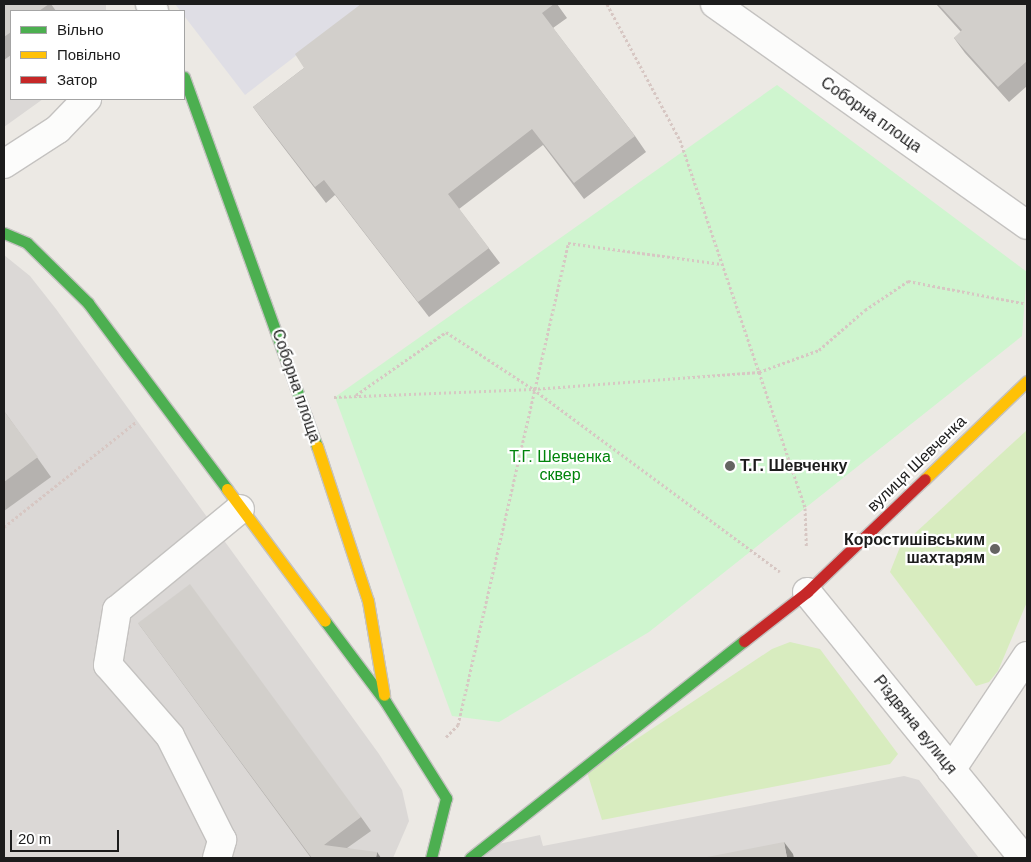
<!DOCTYPE html>
<meta charset="utf-8">
<style>
body{margin:0}
#map{position:relative;width:1031px;height:862px;overflow:hidden;background:#ece9e4;font-family:Helvetica,sans-serif}
div>[style]{position:absolute}
.residential>*{inset:0;background:#dbd8d6}
.grass>*{inset:0;background:#d8ecbf}
.park>*{inset:0;background:#cff5cf}
.plaza>*{inset:0;background:#dfdee5}
.path>*{height:3px;margin-top:-1.5px;transform-origin:0;background:repeating-linear-gradient(90deg,#d7c7c3 0 2.5px,transparent 0 5px)}
.roads{filter:drop-shadow(1px 0 #c4c2c0) drop-shadow(-1px 0 #c4c2c0) drop-shadow(0 1px #c4c2c0) drop-shadow(0 -1px #c4c2c0)}
.street>*{height:28px;margin:-14px;padding:0 14px;transform-origin:14px;border-radius:14px;background:#fcfcfb}
.fast>*{height:11px;margin:-5.5px;padding:0 5.5px;transform-origin:5.5px;border-radius:5.5px;background:#4caf50}
.slow>*{height:11px;margin:-5.5px;padding:0 5.5px;transform-origin:5.5px;border-radius:5.5px;background:#ffc107}
.jam>*{height:11px;margin:-5.5px;padding:0 5.5px;transform-origin:5.5px;border-radius:5.5px;background:#c62828}
.wall>*{inset:0;background:#b5b2af}
.shaded-wall>*{inset:0;background:#93918e}
.building>*{inset:0;background:#d2cfcb}
.dots>*{width:14px;height:14px;translate:-50% -50%;box-sizing:border-box;border:2px solid #fff;border-radius:50%}
span{translate:-50% -50%;white-space:nowrap;text-align:center;line-height:1.15;-webkit-text-stroke:4.5px #fff;paint-order:stroke}
.street-label{font-size:16px;color:#1c1c1c}
.park-label{font-size:16px;color:#01840b}
.poi-label{font-size:16px;color:#1c1c1c;font-weight:700}
.left{translate:0 -50%;text-align:left}
.right{translate:-100% -50%;text-align:right}
.frame{position:absolute;inset:0;border:5px solid #1c1c1c;pointer-events:none}
.legend{position:absolute;left:10px;top:10px;width:175px;height:90px;box-sizing:border-box;background:#fff;border:1px solid #a4a4a4;margin:0;padding:6px 9px;list-style:none;font-size:15px;color:#1c1c1c}
.legend li{display:flex;align-items:center;gap:10px;height:25px}
.legend b{width:25px;border:1px solid #a4a4a4}
.scale{position:absolute;left:10px;top:830px;width:109px;height:22px;box-sizing:border-box;border:2px solid #1c1c1c;border-top:0;padding-left:6px;font-size:15px;line-height:18px;white-space:nowrap;color:#1c1c1c;-webkit-text-stroke:4px #fff;paint-order:stroke}
</style>
<div id="map">
<div class="residential">
<i style="clip-path:polygon(4px 4px,106px 4px,106px 11px,11px 11px,11px 99px,43px 99px,4px 127px)"></i>
<i style="clip-path:polygon(4px 255px,30px 276px,56px 309px,379px 754px,402px 790px,409px 821px,393px 858px,4px 858px)"></i>
<i style="clip-path:polygon(904px 776px,919px 780px,979px 858px,468px 858px,475px 849px,540px 835px,543px 846px)"></i>
</div>
<div class="grass">
<i style="clip-path:polygon(1027px 430px,1027px 602px,998px 671px,989px 682px,976px 686px,890px 572px,900px 547px)"></i>
<i style="clip-path:polygon(790px 642px,820px 649px,898px 754px,890px 764px,602px 820px,587px 772px,772px 649px)"></i>
</div>
<div class="park">
<i style="clip-path:polygon(777px 85px,1027px 272px,1022px 336px,649px 632px,499px 722px,452px 716px,335px 397px)"></i>
</div>
<div class="plaza">
<i style="clip-path:polygon(175px 4px,363px 4px,245px 95px)"></i>
</div>
<div class="path">
<i style="left:607px;top:4px;width:154px;rotate:61.8deg"></i>
<i style="left:680px;top:140px;width:389px;rotate:71.2deg"></i>
<i style="left:805px;top:508px;width:38px;rotate:88deg"></i>
<i style="left:356px;top:395px;width:110px;rotate:-35deg"></i>
<i style="left:446px;top:332px;width:104px;rotate:33.2deg"></i>
<i style="left:533px;top:389px;width:307px;rotate:36.5deg"></i>
<i style="left:334px;top:397px;width:199px;rotate:-2.3deg"></i>
<i style="left:533px;top:389px;width:227px;rotate:-4.3deg"></i>
<i style="left:759px;top:372px;width:64px;rotate:-20.1deg"></i>
<i style="left:819px;top:350px;width:61px;rotate:-41deg"></i>
<i style="left:865px;top:310px;width:52px;rotate:-34deg"></i>
<i style="left:908px;top:281px;width:121px;rotate:10.9deg"></i>
<i style="left:4px;top:527px;width:169px;rotate:-38.5deg"></i>
<i style="left:446px;top:737px;width:17px;rotate:-45deg"></i>
<i style="left:458px;top:725px;width:494px;rotate:-77.1deg"></i>
<i style="left:568px;top:243px;width:155px;rotate:7.8deg"></i>
</div>
<div class="roads">
<div class="street">
<i style="left:150px;top:4px;width:8px;rotate:60deg"></i>
<i style="left:715px;top:4px;width:382px;rotate:35.3deg"></i>
<i style="left:4px;top:164px;width:64px;rotate:-32.9deg"></i>
<i style="left:58px;top:129px;width:42px;rotate:-46deg"></i>
<i style="left:807px;top:592px;width:343px;rotate:50.9deg"></i>
<i style="left:951px;top:770px;width:137px;rotate:-56.3deg"></i>
<i style="left:217px;top:858px;width:19px;rotate:-74deg"></i>
<i style="left:222px;top:840px;width:116px;rotate:-116.6deg"></i>
<i style="left:170px;top:736px;width:94px;rotate:-131.1deg"></i>
<i style="left:108px;top:665px;width:56px;rotate:-80.7deg"></i>
<i style="left:117px;top:610px;width:159px;rotate:-39.4deg"></i>
</div>
<div class="fast">
<i style="left:184px;top:77px;width:392px;rotate:70.2deg"></i>
<i style="left:4px;top:233px;width:25px;rotate:23deg"></i>
<i style="left:27px;top:243px;width:86px;rotate:44.5deg"></i>
<i style="left:88px;top:303px;width:232px;rotate:53.2deg"></i>
<i style="left:325px;top:621px;width:100px;rotate:53.1deg"></i>
<i style="left:385px;top:701px;width:115px;rotate:57.8deg"></i>
<i style="left:446px;top:798px;width:62px;rotate:104deg"></i>
<i style="left:470px;top:858px;width:350px;rotate:-38.4deg"></i>
</div>
<div class="slow">
<i style="left:317px;top:446px;width:163px;rotate:71.8deg"></i>
<i style="left:368px;top:601px;width:95px;rotate:80.3deg"></i>
<i style="left:925px;top:479px;width:141px;rotate:-43.9deg"></i>
<i style="left:227px;top:489px;width:164px;rotate:53.4deg"></i>
</div>
<div class="jam">
<i style="left:744px;top:641px;width:80px;rotate:-37.9deg"></i>
<i style="left:807px;top:592px;width:163px;rotate:-43.8deg"></i>
</div>
</div>
<div class="wall">
<i style="clip-path:polygon(4px 4px,51px 4px,56px 11px,11px 11px,11px 55px,4px 60px)"></i>
<i style="clip-path:polygon(361px 4px,557px 4px,567px 18px,553px 28px,635px 136px,646px 152px,584px 199px,543px 145px,459px 209px,500px 263px,429px 317px,335px 195px,326px 203px,264px 122px,253px 107px,304px 68px)"></i>
<i style="clip-path:polygon(936px 4px,1027px 4px,1027px 86px,1009px 102px,965px 53px,954px 38px,961px 32px)"></i>
<i style="clip-path:polygon(4px 411px,51px 477px,4px 511px)"></i>
<i style="clip-path:polygon(138px 623px,361px 817px,371px 831px,347px 848px,381px 858px,311px 858px)"></i>
</div>
<div class="shaded-wall">
<i style="clip-path:polygon(784px 842px,793px 854px,794px 858px,787px 858px)"></i>
<i style="clip-path:polygon(377px 852px,381px 858px,376px 858px)"></i>
</div>
<div class="building">
<i style="clip-path:polygon(4px 4px,49px 4px,39px 11px,11px 11px,11px 32px,4px 37px)"></i>
<i style="clip-path:polygon(361px 4px,554px 4px,542px 13px,635px 136px,574px 183px,532px 129px,448px 194px,489px 248px,418px 302px,324px 180px,315px 187px,253px 107px,304px 68px,295px 54px)"></i>
<i style="clip-path:polygon(938px 4px,1027px 4px,1027px 61px,998px 87px,954px 38px,962px 30px)"></i>
<i style="clip-path:polygon(4px 411px,38px 457px,4px 482px)"></i>
<i style="clip-path:polygon(190px 584px,361px 817px,324px 845px,377px 852px,376px 858px,312px 858px,138px 623px)"></i>
<i style="clip-path:polygon(784px 842px,787px 858px,702px 858px)"></i>
</div>
<div class="dots">
<i style="left:730px;top:466px;background:#656462"></i>
<i style="left:995px;top:549px;background:#656462"></i>
</div>
<div class="street-label">
<span style="left:871px;top:115px;rotate:35deg">Соборна площа</span>
<span style="left:296px;top:386px;rotate:71deg">Соборна площа</span>
<span style="left:917px;top:464px;rotate:-44deg">вулиця Шевченка</span>
<span style="left:915px;top:725px;rotate:51deg">Різдвяна вулиця</span>
</div>
<div class="park-label">
<span style="left:560px;top:466px">Т.Г. Шевченка<br>сквер</span>
</div>
<div class="poi-label">
<span class="left" style="left:740px;top:466px">Т.Г. Шевченку</span>
<span class="right" style="left:985px;top:549px">Коростишівським<br>шахтарям</span>
</div>
<div class="frame"></div>
<ul class="legend">
<li><b style="height:6px;background:#4caf50"></b>Вільно</li>
<li><b style="height:6px;background:#ffc107"></b>Повільно</li>
<li><b style="height:6px;background:#c62828"></b>Затор</li>
</ul>
<div class="scale">20 m</div>
</div>
